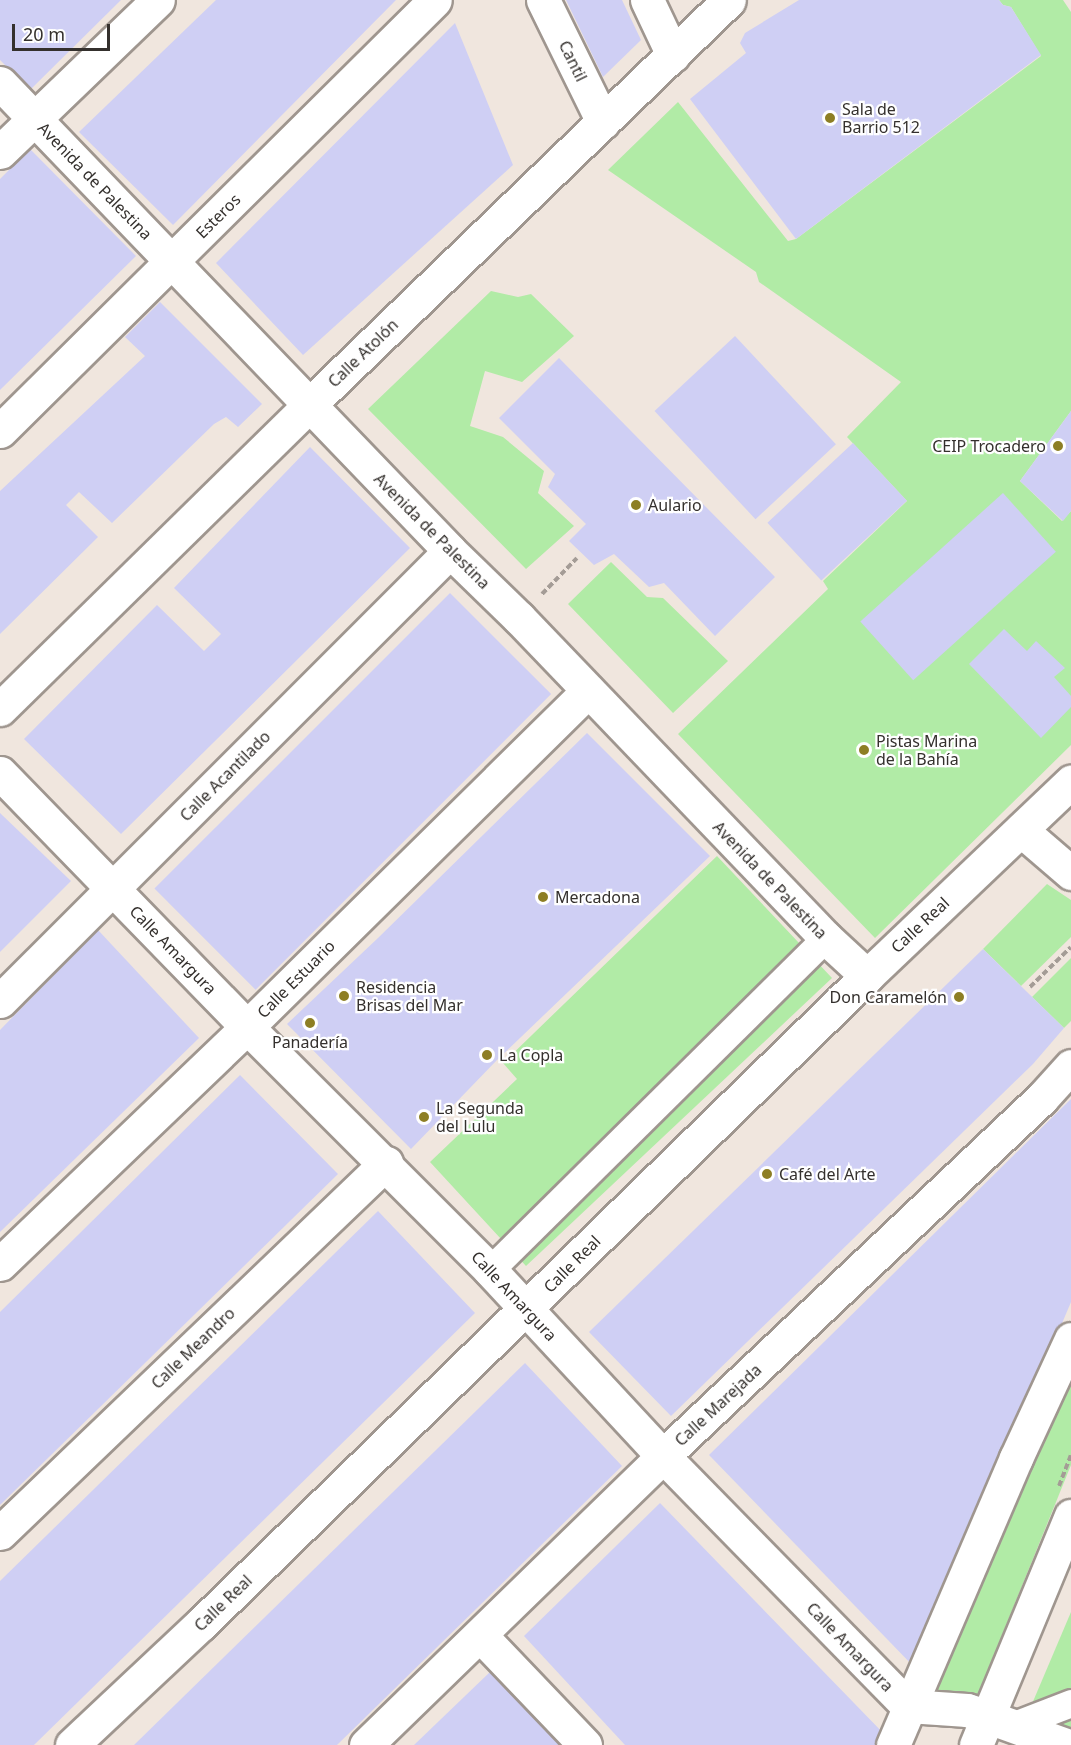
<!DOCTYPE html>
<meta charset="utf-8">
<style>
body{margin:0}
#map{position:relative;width:1071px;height:1745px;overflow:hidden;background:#f0e6de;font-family:"Noto Sans",sans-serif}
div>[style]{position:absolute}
.green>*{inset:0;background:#b1eba6}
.building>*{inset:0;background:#cfcff4;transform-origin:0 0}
.path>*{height:4px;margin-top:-2px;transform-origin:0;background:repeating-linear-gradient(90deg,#a49c96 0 6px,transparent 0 9px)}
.roads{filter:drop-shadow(2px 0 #9f968f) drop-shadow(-2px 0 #9f968f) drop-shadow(0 2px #9f968f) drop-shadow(0 -2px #9f968f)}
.pedestrian>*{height:27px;margin:-13.5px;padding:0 13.5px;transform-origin:13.5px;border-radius:13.5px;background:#fff}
.minor>*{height:33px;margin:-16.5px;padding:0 16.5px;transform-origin:16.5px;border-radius:16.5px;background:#fff}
.tertiary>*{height:33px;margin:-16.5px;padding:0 16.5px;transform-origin:16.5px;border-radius:16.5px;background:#fff}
.dots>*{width:16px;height:16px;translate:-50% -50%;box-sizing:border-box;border:3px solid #fff;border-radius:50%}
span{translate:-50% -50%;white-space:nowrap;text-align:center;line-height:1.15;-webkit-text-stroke:4.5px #fff;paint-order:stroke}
.street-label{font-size:16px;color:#34302d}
.poi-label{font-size:16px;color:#34302d}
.left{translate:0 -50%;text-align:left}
.right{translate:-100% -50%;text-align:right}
.scale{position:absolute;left:12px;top:24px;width:98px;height:27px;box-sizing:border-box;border:3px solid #34302d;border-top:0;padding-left:8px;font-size:18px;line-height:21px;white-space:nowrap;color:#34302d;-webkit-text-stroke:4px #fff;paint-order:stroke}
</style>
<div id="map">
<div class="green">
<i style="clip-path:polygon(999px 0,1063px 0,1071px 12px,1071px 411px,1020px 481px,1062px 521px,1071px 511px,1071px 745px,875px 938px,678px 734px,828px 589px,823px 581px,907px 501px,847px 437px,901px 382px,759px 282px,756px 272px,608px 170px,678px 102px,788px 241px,796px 239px,1041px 56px,1011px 7px,1003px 5px)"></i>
<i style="clip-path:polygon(491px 291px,518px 297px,531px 294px,574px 336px,522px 382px,485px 371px,470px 426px,503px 437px,544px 471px,538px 493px,574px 526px,526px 569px,368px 409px)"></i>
<i style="clip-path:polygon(611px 562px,647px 597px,663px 598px,728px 661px,673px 713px,568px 604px)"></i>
<i style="clip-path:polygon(717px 856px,832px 978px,526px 1266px,430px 1162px,517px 1079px,503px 1063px)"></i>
<i style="clip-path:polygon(1047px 884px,1071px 900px,1071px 937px,1021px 986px,983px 949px)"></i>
<i style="clip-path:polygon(1071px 958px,1071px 1021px,1064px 1028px,1032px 997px)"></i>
<i style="clip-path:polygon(1071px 1379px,1071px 1465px,977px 1697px,927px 1697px)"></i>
<i style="clip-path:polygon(1071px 1612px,1071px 1737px,1026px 1718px)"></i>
</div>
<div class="building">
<i style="clip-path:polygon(0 0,121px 0,30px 90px,0 60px)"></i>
<i style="clip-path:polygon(216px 0,396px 0,173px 225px,79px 132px)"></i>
<i style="clip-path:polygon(566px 0,622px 0,641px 40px,603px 77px)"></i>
<i style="clip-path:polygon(799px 0,999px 0,1003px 5px,1011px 7px,1041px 55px,796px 239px,690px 99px,746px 53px,740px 43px,745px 33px)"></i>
<i style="clip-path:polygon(455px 23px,513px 165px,303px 355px,216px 263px)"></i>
<i style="clip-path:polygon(30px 149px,136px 256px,0 390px,0 179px)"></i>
<i style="clip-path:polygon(160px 302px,262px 404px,238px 427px,226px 417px,214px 424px,112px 523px,79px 492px,66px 505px,98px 537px,0 634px,0 491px,145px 356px,125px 337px)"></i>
<i style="left:735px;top:336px;width:148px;height:110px;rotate:47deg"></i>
<i style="clip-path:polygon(559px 358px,775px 577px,715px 636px,664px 583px,649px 587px,614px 554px,594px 565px,569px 541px,586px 524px,548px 487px,555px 474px,499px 418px)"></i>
<i style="clip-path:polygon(1071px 411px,1071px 511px,1063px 521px,1020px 481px)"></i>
<i style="left:853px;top:443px;width:79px;height:117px;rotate:47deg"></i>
<i style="clip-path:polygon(310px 447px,410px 548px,121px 834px,24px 739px,157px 605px,204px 651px,221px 634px,174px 588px)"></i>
<i style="left:1003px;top:493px;width:79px;height:192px;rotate:48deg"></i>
<i style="left:450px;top:593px;width:143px;height:418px;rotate:45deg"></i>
<i style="clip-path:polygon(1004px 629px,1027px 651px,1036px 641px,1065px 668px,1054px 677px,1071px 696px,1071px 707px,1041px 738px,969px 664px)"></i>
<i style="clip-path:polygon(587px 733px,710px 856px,497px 1060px,411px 1149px,287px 1024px,378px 938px)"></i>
<i style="clip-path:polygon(0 813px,71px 881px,0 952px)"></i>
<i style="clip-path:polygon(98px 930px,199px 1038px,0 1232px,0 1030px)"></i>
<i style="clip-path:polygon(983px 949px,1064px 1028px,1033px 1064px,671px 1416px,589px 1332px)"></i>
<i style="clip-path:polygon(240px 1075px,338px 1174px,0 1505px,0 1312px)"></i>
<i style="clip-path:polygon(1071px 1099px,1071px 1302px,916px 1669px,709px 1455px)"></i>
<i style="clip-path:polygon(378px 1211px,475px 1313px,34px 1745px,0 1745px,0 1581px)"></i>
<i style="clip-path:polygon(525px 1363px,622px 1466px,337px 1745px,134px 1745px)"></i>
<i style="clip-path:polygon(660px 1503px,887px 1737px,884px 1745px,625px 1745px,524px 1636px)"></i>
<i style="clip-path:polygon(490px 1672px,568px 1745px,414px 1745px)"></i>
</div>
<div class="path">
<i style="left:542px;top:594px;width:50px;rotate:-45.8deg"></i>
<i style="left:1030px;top:987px;width:57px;rotate:-44.3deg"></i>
<i style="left:1059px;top:1486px;width:33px;rotate:-69deg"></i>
</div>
<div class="roads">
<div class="pedestrian">
<i style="left:490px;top:1270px;width:472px;rotate:-44.7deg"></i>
<i style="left:1014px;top:1725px;width:61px;rotate:-21.1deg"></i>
</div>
<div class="minor">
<i style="left:543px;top:0;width:136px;rotate:63.8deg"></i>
<i style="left:647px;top:0;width:61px;rotate:64.7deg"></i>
<i style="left:0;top:152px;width:219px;rotate:-43.9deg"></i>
<i style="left:0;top:431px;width:612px;rotate:-44.74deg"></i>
<i style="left:1021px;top:830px;width:66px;rotate:40.7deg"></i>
<i style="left:0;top:1001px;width:636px;rotate:-45deg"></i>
<i style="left:0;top:1264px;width:342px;rotate:-43.8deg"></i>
<i style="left:247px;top:1027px;width:479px;rotate:-44.6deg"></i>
<i style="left:0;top:1533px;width:535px;rotate:-43.79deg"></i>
<i style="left:480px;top:1635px;width:152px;rotate:46.3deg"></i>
<i style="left:988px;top:1717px;width:83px;rotate:19.7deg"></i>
<i style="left:366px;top:1745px;width:414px;rotate:-44.2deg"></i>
<i style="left:663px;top:1456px;width:521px;rotate:-43.37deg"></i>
<i style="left:1042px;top:1098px;width:43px;rotate:-47.8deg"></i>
<i style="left:893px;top:1745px;width:312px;rotate:-66.8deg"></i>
<i style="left:1016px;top:1458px;width:131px;rotate:-65.2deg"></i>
</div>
<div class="tertiary">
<i style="left:0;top:83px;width:649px;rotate:46.12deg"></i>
<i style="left:450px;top:551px;width:96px;rotate:44.2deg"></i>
<i style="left:519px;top:618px;width:443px;rotate:46.2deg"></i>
<i style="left:826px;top:938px;width:56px;rotate:42.8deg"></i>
<i style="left:0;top:709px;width:433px;rotate:-44.5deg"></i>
<i style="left:309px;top:405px;width:583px;rotate:-43.96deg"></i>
<i style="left:0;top:773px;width:354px;rotate:45.8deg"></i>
<i style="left:247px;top:1027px;width:344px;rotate:45deg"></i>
<i style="left:490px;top:1270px;width:254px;rotate:47.1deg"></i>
<i style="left:663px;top:1456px;width:350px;rotate:45.6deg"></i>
<i style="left:908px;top:1706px;width:59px;rotate:3.9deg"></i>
<i style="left:967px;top:1710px;width:22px;rotate:18deg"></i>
<i style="left:72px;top:1745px;width:177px;rotate:-43.2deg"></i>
<i style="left:201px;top:1624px;width:929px;rotate:-44.22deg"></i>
<i style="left:867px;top:976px;width:282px;rotate:-43.6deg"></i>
<i style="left:976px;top:1745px;width:248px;rotate:-67.5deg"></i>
</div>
</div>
<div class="dots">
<i style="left:830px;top:118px;background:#8d7e24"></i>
<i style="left:1058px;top:446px;background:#8d7e24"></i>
<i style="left:636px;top:505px;background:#8d7e24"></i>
<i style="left:864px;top:750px;background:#8d7e24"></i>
<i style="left:543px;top:897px;background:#8d7e24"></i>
<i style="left:344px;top:996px;background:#8d7e24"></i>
<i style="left:959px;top:997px;background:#8d7e24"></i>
<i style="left:310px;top:1023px;background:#8d7e24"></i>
<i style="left:487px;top:1055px;background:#8d7e24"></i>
<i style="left:424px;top:1117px;background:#8d7e24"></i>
<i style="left:767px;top:1174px;background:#8d7e24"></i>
</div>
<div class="street-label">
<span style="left:573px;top:61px;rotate:64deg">Cantil</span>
<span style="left:95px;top:181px;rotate:46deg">Avenida de Palestina</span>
<span style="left:218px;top:216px;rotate:-45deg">Esteros</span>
<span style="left:363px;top:353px;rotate:-44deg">Calle Atolón</span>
<span style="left:432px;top:531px;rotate:45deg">Avenida de Palestina</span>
<span style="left:225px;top:776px;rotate:-45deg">Calle Acantilado</span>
<span style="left:770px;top:880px;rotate:46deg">Avenida de Palestina</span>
<span style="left:920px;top:925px;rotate:-43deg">Calle Real</span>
<span style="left:173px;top:950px;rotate:46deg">Calle Amargura</span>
<span style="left:296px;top:979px;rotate:-45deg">Calle Estuario</span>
<span style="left:572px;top:1264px;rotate:-45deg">Calle Real</span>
<span style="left:514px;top:1296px;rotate:47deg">Calle Amargura</span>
<span style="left:193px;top:1348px;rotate:-44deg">Calle Meandro</span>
<span style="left:718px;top:1405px;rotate:-43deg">Calle Marejada</span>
<span style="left:223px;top:1603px;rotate:-44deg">Calle Real</span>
<span style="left:850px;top:1647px;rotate:46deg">Calle Amargura</span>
</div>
<div class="poi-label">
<span class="left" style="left:842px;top:118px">Sala de<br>Barrio 512</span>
<span class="right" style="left:1046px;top:446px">CEIP Trocadero</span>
<span class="left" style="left:648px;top:505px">Aulario</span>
<span class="left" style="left:876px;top:750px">Pistas Marina<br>de la Bahía</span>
<span class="left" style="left:555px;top:897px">Mercadona</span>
<span class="left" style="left:356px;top:996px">Residencia<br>Brisas del Mar</span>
<span class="right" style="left:947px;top:997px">Don Caramelón</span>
<span style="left:310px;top:1042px">Panadería</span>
<span class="left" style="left:499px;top:1055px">La Copla</span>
<span class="left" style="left:436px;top:1117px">La Segunda<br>del Lulu</span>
<span class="left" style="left:779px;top:1174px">Café del Arte</span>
</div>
<div class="scale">20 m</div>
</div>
